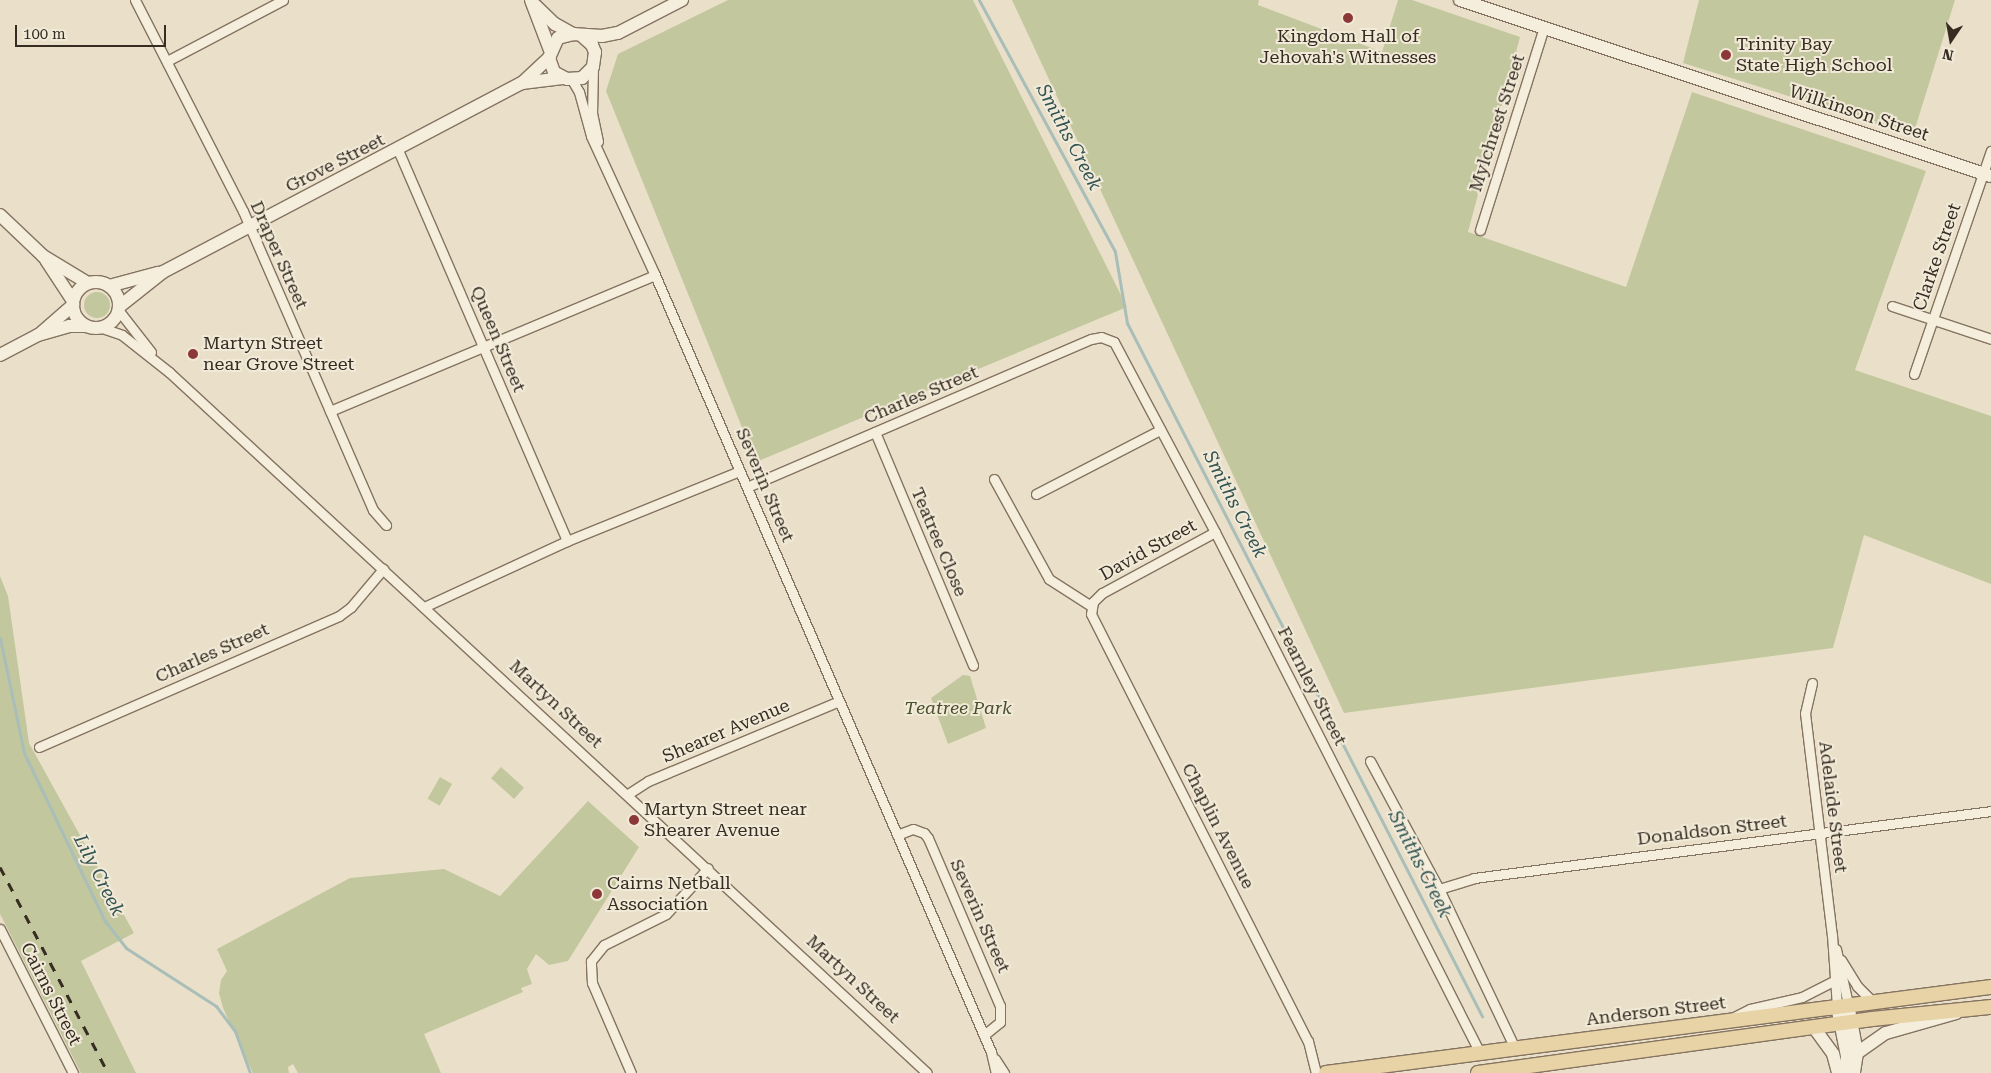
<!DOCTYPE html>
<style>
body{margin:0}
#map{position:relative;width:1991px;height:1073px;overflow:hidden;background:#eae0c9;font-family:"Roboto Serif",serif}
div>[style]{position:absolute}
.green>*{inset:0;background:#c2c79e;transform-origin:0 0}
.round{border-radius:50%}
.stream>*{height:3px;margin:-1.5px;padding:0 1.5px;transform-origin:1.5px;border-radius:1.5px;background:#a9beb8}
.roads{filter:drop-shadow(1px 0 #847360) drop-shadow(-1px 0 #847360) drop-shadow(0 1px #847360) drop-shadow(0 -1px #847360)}
.street>*{height:9px;margin:-4.5px;padding:0 4.5px;transform-origin:4.5px;border-radius:4.5px;background:#f5eedc}
.secondary>*{height:12px;margin:-6px;padding:0 6px;transform-origin:6px;border-radius:6px;background:#f5eedc}
.secondary>.ring{margin:-6px;padding:0;box-sizing:content-box;background:none;border:12px solid #f5eedc;border-radius:50%}
.primary>*{height:14px;margin:-7px;padding:0 7px;transform-origin:7px;border-radius:7px;background:#e8d3a6}
.rail>*{height:3px;margin-top:-1.5px;transform-origin:0;background:repeating-linear-gradient(90deg,#362c22 0 9px,transparent 0 18px)}
.dots>*{width:14px;height:14px;translate:-50% -50%;box-sizing:border-box;border:2px solid #f2ead8;border-radius:50%}
span{translate:-50% -50%;white-space:nowrap;text-align:center;line-height:1.15;-webkit-text-stroke:4px #f2ead8;paint-order:stroke}
.poi-label{font-size:18px;color:#362c22}
.left{translate:0 -50%;text-align:left}
.street-label{font-size:18px;color:#362c22}
.park-label{font-size:18px;color:#47502b;font-style:italic}
.water-label{font-size:19px;color:#335452;font-style:italic}
.north{position:absolute;left:1926px;top:15px;width:50px;height:50px;-webkit-text-stroke:4px #f2ead8;paint-order:stroke;rotate:192deg;font-size:14px;font-weight:700;line-height:20px;text-align:center;color:#362c22}
.north::after{content:'';display:block;margin:auto;width:18px;height:22px;background:#362c22;clip-path:polygon(50% 0,100% 100%,50% 72%,0 100%)}
.scale{position:absolute;left:15px;top:25px;width:151px;height:22px;box-sizing:border-box;border:2px solid #362c22;border-top:0;padding-left:6px;font-size:15px;line-height:18px;white-space:nowrap;color:#362c22;-webkit-text-stroke:4px #f2ead8;paint-order:stroke}
</style>
<div id="map">
<div class="green">
<i style="clip-path:polygon(728px 0,973px 0,1127px 307px,756px 462px,606px 91px,618px 54px)"></i>
<i style="clip-path:polygon(1012px 0,1259px 0,1258px 5px,1382px 52px,1398px 0,1412px 0,1520px 37px,1468px 232px,1626px 287px,1692px 92px,1926px 171px,1855px 370px,1991px 416px,1991px 584px,1864px 535px,1833px 648px,1344px 713px)"></i>
<i style="clip-path:polygon(1699px 0,1955px 0,1913px 135px,1683px 63px)"></i>
<i class="round" style="left:84px;top:292px;width:26px;height:26px"></i>
<i style="clip-path:polygon(0 576px,8px 596px,29px 743px,134px 933px,81px 961px,136px 1073px,81px 1073px,0 914px)"></i>
<i style="clip-path:polygon(963px 675px,970px 676px,986px 728px,948px 744px,931px 698px)"></i>
<i style="left:501px;top:767px;width:31px;height:15px;rotate:42deg"></i>
<i style="left:440px;top:777px;width:14px;height:25px;rotate:30deg"></i>
<i style="clip-path:polygon(588px 801px,639px 847px,568px 961px,549px 965px,536px 954px,527px 969px,532px 984px,521px 988px,523px 992px,424px 1034px,441px 1073px,298px 1073px,293px 1064px,288px 1067px,289px 1073px,253px 1073px,223px 1008px,219px 993px,221px 980px,227px 971px,217px 949px,350px 878px,444px 869px,500px 896px)"></i>
</div>
<div class="stream">
<i style="left:979px;top:0;width:286px;rotate:61.6deg"></i>
<i style="left:1115px;top:252px;width:72px;rotate:80.4deg"></i>
<i style="left:1127px;top:323px;width:779px;rotate:62.88deg"></i>
<i style="left:0;top:638px;width:117px;rotate:78.2deg"></i>
<i style="left:24px;top:753px;width:187px;rotate:64.3deg"></i>
<i style="left:105px;top:921px;width:34px;rotate:52deg"></i>
<i style="left:126px;top:948px;width:107px;rotate:32.8deg"></i>
<i style="left:216px;top:1006px;width:31px;rotate:53deg"></i>
<i style="left:235px;top:1031px;width:45px;rotate:70.3deg"></i>
</div>
<div class="roads">
<div class="street">
<i style="left:135px;top:0;width:237px;rotate:62.9deg"></i>
<i style="left:243px;top:211px;width:326px;rotate:66.5deg"></i>
<i style="left:373px;top:510px;width:20px;rotate:49deg"></i>
<i style="left:167px;top:61px;width:131px;rotate:-27.7deg"></i>
<i style="left:593px;top:67px;width:46px;rotate:91.2deg"></i>
<i style="left:592px;top:113px;width:29px;rotate:78deg"></i>
<i style="left:572px;top:80px;width:14px;rotate:60deg"></i>
<i style="left:579px;top:92px;width:46px;rotate:74.7deg"></i>
<i style="left:591px;top:136px;width:153px;rotate:65.3deg"></i>
<i style="left:655px;top:275px;width:847px;rotate:66.61deg"></i>
<i style="left:991px;top:1052px;width:22px;rotate:77deg"></i>
<i style="left:398px;top:150px;width:426px;rotate:66.6deg"></i>
<i style="left:1480px;top:230px;width:213px;rotate:-72.5deg"></i>
<i style="left:1892px;top:306px;width:104px;rotate:18.4deg"></i>
<i style="left:119px;top:311px;width:52px;rotate:52deg"></i>
<i style="left:102px;top:328px;width:21px;rotate:19deg"></i>
<i style="left:122px;top:335px;width:60px;rotate:38.2deg"></i>
<i style="left:169px;top:372px;width:1032px;rotate:42.76deg"></i>
<i style="left:1914px;top:374px;width:236px;rotate:-71deg"></i>
<i style="left:330px;top:411px;width:352px;rotate:-22.7deg"></i>
<i style="left:875px;top:432px;width:253px;rotate:67.2deg"></i>
<i style="left:994px;top:479px;width:114px;rotate:61.2deg"></i>
<i style="left:1049px;top:579px;width:50px;rotate:32.7deg"></i>
<i style="left:747px;top:487px;width:374px;rotate:-23.3deg"></i>
<i style="left:1091px;top:339px;width:10px;rotate:-11deg"></i>
<i style="left:1101px;top:337px;width:14px;rotate:21deg"></i>
<i style="left:1114px;top:342px;width:215px;rotate:62deg"></i>
<i style="left:1215px;top:532px;width:585px;rotate:63.04deg"></i>
<i style="left:1036px;top:494px;width:140px;rotate:-27.3deg"></i>
<i style="left:1215px;top:532px;width:128px;rotate:151.6deg"></i>
<i style="left:1102px;top:593px;width:13px;rotate:135deg"></i>
<i style="left:1093px;top:602px;width:12px;rotate:99deg"></i>
<i style="left:1091px;top:614px;width:479px;rotate:63.1deg"></i>
<i style="left:1308px;top:1041px;width:33px;rotate:76deg"></i>
<i style="left:424px;top:607px;width:157px;rotate:-24.8deg"></i>
<i style="left:567px;top:541px;width:186px;rotate:-22.1deg"></i>
<i style="left:1812px;top:683px;width:31px;rotate:103deg"></i>
<i style="left:1805px;top:713px;width:224px;rotate:83.1deg"></i>
<i style="left:1832px;top:935px;width:71px;rotate:86deg"></i>
<i style="left:39px;top:747px;width:327px;rotate:-23.6deg"></i>
<i style="left:339px;top:616px;width:15px;rotate:-37deg"></i>
<i style="left:351px;top:607px;width:50px;rotate:-49.9deg"></i>
<i style="left:1370px;top:761px;width:145px;rotate:61.7deg"></i>
<i style="left:1439px;top:889px;width:176px;rotate:64.5deg"></i>
<i style="left:628px;top:794px;width:24px;rotate:-33deg"></i>
<i style="left:648px;top:781px;width:207px;rotate:-22.7deg"></i>
<i style="left:897px;top:835px;width:17px;rotate:-21deg"></i>
<i style="left:913px;top:829px;width:12px;rotate:20deg"></i>
<i style="left:924px;top:833px;width:6px;rotate:51deg"></i>
<i style="left:928px;top:838px;width:183px;rotate:66.8deg"></i>
<i style="left:1000px;top:1006px;width:16px;rotate:90deg"></i>
<i style="left:1000px;top:1022px;width:21px;rotate:141deg"></i>
<i style="left:1439px;top:889px;width:37px;rotate:-17deg"></i>
<i style="left:1474px;top:878px;width:521px;rotate:-7.38deg"></i>
<i style="left:0;top:929px;width:161px;rotate:63.1deg"></i>
<i style="left:1836px;top:949px;width:56px;rotate:77.7deg"></i>
<i style="left:1841px;top:960px;width:31px;rotate:58deg"></i>
<i style="left:1857px;top:986px;width:23px;rotate:45deg"></i>
<i style="left:1732px;top:1018px;width:20px;rotate:-27deg"></i>
<i style="left:1750px;top:1009px;width:53px;rotate:-13deg"></i>
<i style="left:1802px;top:997px;width:36px;rotate:-27deg"></i>
<i style="left:995px;top:1059px;width:17px;rotate:57deg"></i>
<i style="left:631px;top:1073px;width:98px;rotate:-113.4deg"></i>
<i style="left:592px;top:983px;width:22px;rotate:-93deg"></i>
<i style="left:591px;top:961px;width:21px;rotate:-51deg"></i>
<i style="left:604px;top:945px;width:69px;rotate:-26.6deg"></i>
<i style="left:666px;top:914px;width:62px;rotate:-47.6deg"></i>
</div>
<div class="secondary">
<i style="left:531px;top:0;width:53px;rotate:69.2deg"></i>
<i style="left:1460px;top:0;width:559px;rotate:18.34deg"></i>
<i style="left:535px;top:5px;width:28px;rotate:44deg"></i>
<i style="left:555px;top:24px;width:21px;rotate:29deg"></i>
<i style="left:581px;top:35px;width:15px;rotate:42deg"></i>
<i style="left:592px;top:45px;width:8px;rotate:67deg"></i>
<i style="left:595px;top:52px;width:15px;rotate:98deg"></i>
<i style="left:593px;top:67px;width:16px;rotate:135deg"></i>
<i style="left:582px;top:78px;width:15px;rotate:176deg"></i>
<i style="left:567px;top:79px;width:15px;rotate:-152deg"></i>
<i style="left:554px;top:72px;width:15px;rotate:-110deg"></i>
<i style="left:549px;top:58px;width:22px;rotate:-66deg"></i>
<i style="left:558px;top:38px;width:16px;rotate:-15deg"></i>
<i style="left:573px;top:34px;width:29px;rotate:4deg"></i>
<i style="left:602px;top:36px;width:16px;rotate:-11deg"></i>
<i style="left:618px;top:33px;width:72px;rotate:-27.3deg"></i>
<i style="left:522px;top:83px;width:41px;rotate:-7deg"></i>
<i style="left:0;top:215px;width:59px;rotate:43.6deg"></i>
<i style="left:43px;top:256px;width:52px;rotate:31deg"></i>
<i style="left:46px;top:260px;width:49px;rotate:56.6deg"></i>
<i class="ring" style="left:73px;top:282px;width:34px;height:34px"></i>
<i style="left:109px;top:286px;width:51px;rotate:-14.9deg"></i>
<i style="left:120px;top:306px;width:55px;rotate:-38.3deg"></i>
<i style="left:163px;top:272px;width:406px;rotate:-27.8deg"></i>
<i style="left:522px;top:83px;width:37px;rotate:-43deg"></i>
<i style="left:41px;top:333px;width:43px;rotate:-41.2deg"></i>
<i style="left:0;top:355px;width:43px;rotate:-27.8deg"></i>
<i style="left:38px;top:335px;width:32px;rotate:-16deg"></i>
<i style="left:69px;top:326px;width:17px"></i>
<i style="left:1848px;top:1004px;width:50px;rotate:79.6deg"></i>
<i style="left:1857px;top:1053px;width:20px;rotate:99deg"></i>
<i style="left:1837px;top:1006px;width:51px;rotate:78.7deg"></i>
<i style="left:1847px;top:1056px;width:17px;rotate:93deg"></i>
<i style="left:1815px;top:1029px;width:31px;rotate:54deg"></i>
<i style="left:1833px;top:1054px;width:20px;rotate:75deg"></i>
<i style="left:1857px;top:1053px;width:35px;rotate:-35deg"></i>
<i style="left:1886px;top:1033px;width:73px;rotate:-15.9deg"></i>
</div>
<div class="primary">
<i style="left:1326px;top:1073px;width:671px;rotate:-7.37deg"></i>
<i style="left:1478px;top:1073px;width:398px;rotate:-7.8deg"></i>
<i style="left:1872px;top:1019px;width:120px;rotate:-5.8deg"></i>
</div>
</div>
<div class="rail">
<i style="left:0;top:867px;width:233px;rotate:62.3deg"></i>
</div>
<div class="dots">
<i style="left:1348px;top:18px;background:#8c3738"></i>
<i style="left:1726px;top:55px;background:#8c3738"></i>
<i style="left:193px;top:354px;background:#8c3738"></i>
<i style="left:634px;top:820px;background:#8c3738"></i>
<i style="left:597px;top:894px;background:#8c3738"></i>
</div>
<div class="poi-label">
<span style="left:1348px;top:47px">Kingdom Hall of<br>Jehovah's Witnesses</span>
<span class="left" style="left:1736px;top:55px">Trinity Bay<br>State High School</span>
<span class="left" style="left:203px;top:354px">Martyn Street<br>near Grove Street</span>
<span class="left" style="left:644px;top:820px">Martyn Street near<br>Shearer Avenue</span>
<span class="left" style="left:607px;top:894px">Cairns Netball<br>Association</span>
</div>
<div class="street-label">
<span style="left:1859px;top:113px;rotate:18deg">Wilkinson Street</span>
<span style="left:1497px;top:123px;rotate:-72deg">Mylchrest Street</span>
<span style="left:335px;top:163px;rotate:-27deg">Grove Street</span>
<span style="left:279px;top:255px;rotate:66deg">Draper Street</span>
<span style="left:1937px;top:257px;rotate:-71deg">Clarke Street</span>
<span style="left:498px;top:339px;rotate:67deg">Queen Street</span>
<span style="left:921px;top:395px;rotate:-23deg">Charles Street</span>
<span style="left:765px;top:485px;rotate:67deg">Severin Street</span>
<span style="left:939px;top:542px;rotate:67deg">Teatree Close</span>
<span style="left:1148px;top:550px;rotate:-29deg">David Street</span>
<span style="left:212px;top:653px;rotate:-24deg">Charles Street</span>
<span style="left:1312px;top:686px;rotate:63deg">Fearnley Street</span>
<span style="left:556px;top:704px;rotate:43deg">Martyn Street</span>
<span style="left:726px;top:731px;rotate:-23deg">Shearer Avenue</span>
<span style="left:1833px;top:807px;rotate:83deg">Adelaide Street</span>
<span style="left:1218px;top:826px;rotate:63deg">Chaplin Avenue</span>
<span style="left:1712px;top:830px;rotate:-7deg">Donaldson Street</span>
<span style="left:980px;top:916px;rotate:66deg">Severin Street</span>
<span style="left:853px;top:979px;rotate:43deg">Martyn Street</span>
<span style="left:51px;top:994px;rotate:63deg">Cairns Street</span>
<span style="left:1656px;top:1011px;rotate:-7deg">Anderson Street</span>
</div>
<div class="park-label">
<span style="left:958px;top:708px">Teatree Park</span>
</div>
<div class="water-label">
<span style="left:1069px;top:137px;rotate:62deg">Smiths Creek</span>
<span style="left:1235px;top:504px;rotate:63deg">Smiths Creek</span>
<span style="left:1420px;top:864px;rotate:63deg">Smiths Creek</span>
<span style="left:99px;top:875px;rotate:63deg">Lily Creek</span>
</div>
<div class="north">N</div>
<div class="scale">100 m</div>
</div>
